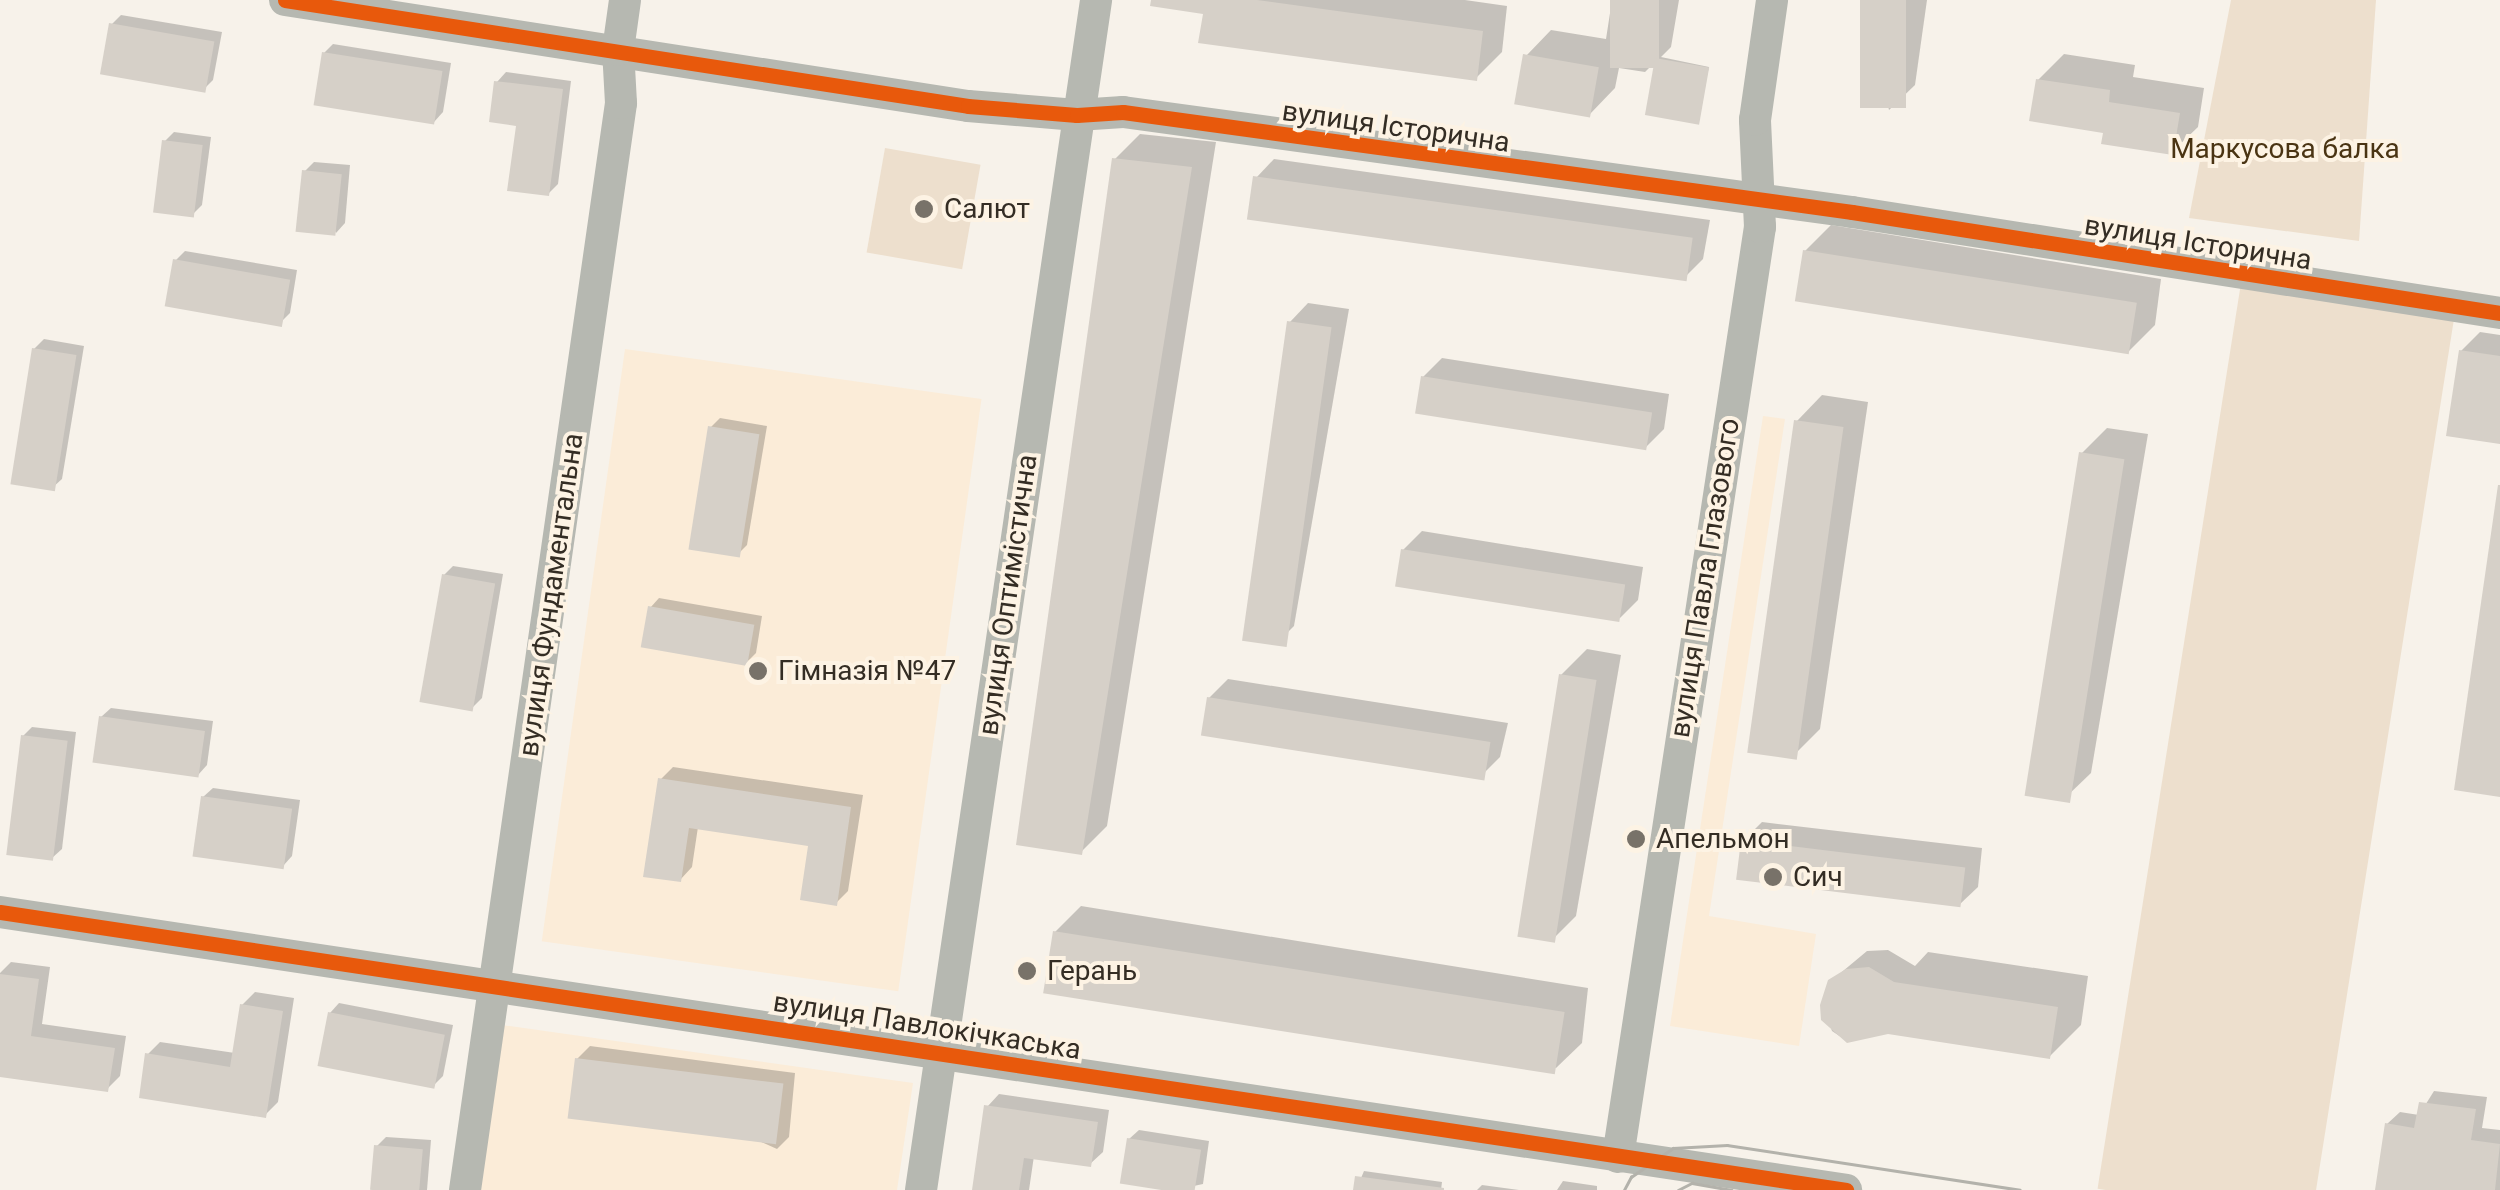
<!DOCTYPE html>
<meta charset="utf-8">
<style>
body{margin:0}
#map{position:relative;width:2500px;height:1190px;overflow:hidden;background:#f7f2ea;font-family:Roboto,sans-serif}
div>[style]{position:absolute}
.built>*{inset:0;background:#fbecd8;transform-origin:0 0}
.green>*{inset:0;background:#eddfcd;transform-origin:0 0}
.shadow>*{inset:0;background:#0003}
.building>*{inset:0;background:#d6d0c8;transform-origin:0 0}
.minor>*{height:32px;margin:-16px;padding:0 16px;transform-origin:16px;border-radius:16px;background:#b6b8b1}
.tram>*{height:2.5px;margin:-1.25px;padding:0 1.25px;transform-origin:1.25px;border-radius:1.25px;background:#b3b2ab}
.cycleway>*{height:15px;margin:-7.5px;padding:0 7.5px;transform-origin:7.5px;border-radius:7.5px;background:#e8590c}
.dots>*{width:28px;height:28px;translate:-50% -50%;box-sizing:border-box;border:5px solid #fdf3e4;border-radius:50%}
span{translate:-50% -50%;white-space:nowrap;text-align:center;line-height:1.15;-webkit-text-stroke:8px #fdf3e4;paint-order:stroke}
.street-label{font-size:28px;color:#342d24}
.park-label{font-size:28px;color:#4a3413}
.poi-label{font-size:28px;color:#342d24}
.left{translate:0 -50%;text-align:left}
</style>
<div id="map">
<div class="built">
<i style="left:625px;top:349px;width:360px;height:598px;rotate:8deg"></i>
<i style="clip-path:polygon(1763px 416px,1785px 419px,1709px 916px,1816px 934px,1799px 1046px,1670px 1026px)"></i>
<i style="clip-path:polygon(502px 1025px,913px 1083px,897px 1190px,477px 1190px)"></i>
</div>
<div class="green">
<i style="clip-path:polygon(2231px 0,2376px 0,2359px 241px,2189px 218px)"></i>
<i style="left:885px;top:148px;width:97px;height:106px;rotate:10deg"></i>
<i style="left:2241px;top:283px;width:216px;height:917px;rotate:9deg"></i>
</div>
<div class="shadow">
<i style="clip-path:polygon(1154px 0,1465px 0,1507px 6px,1502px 52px,1476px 78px)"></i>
<i style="clip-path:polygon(1612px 0,1679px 0,1671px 47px,1661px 57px,1709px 67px,1696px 123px,1657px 60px,1645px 72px,1619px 68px,1615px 88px,1590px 114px,1526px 56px,1551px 30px,1606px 39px)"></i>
<i style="clip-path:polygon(1863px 0,1927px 0,1915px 85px,1889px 110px)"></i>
<i style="clip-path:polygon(121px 15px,222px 32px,213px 80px,204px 89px,112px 24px)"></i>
<i style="clip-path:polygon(333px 44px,451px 63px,443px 112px,434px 122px,324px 53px)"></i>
<i style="clip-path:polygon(2064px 54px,2135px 65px,2133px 77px,2204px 88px,2198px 127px,2172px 152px,2106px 130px,2038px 80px)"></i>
<i style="clip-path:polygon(506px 72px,571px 81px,558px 184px,548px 194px,497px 82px)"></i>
<i style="clip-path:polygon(174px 132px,211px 137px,202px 205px,192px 215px,165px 141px)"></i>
<i style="clip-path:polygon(1140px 134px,1216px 142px,1107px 826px,1081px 852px,1114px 160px)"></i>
<i style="clip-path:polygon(1274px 159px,1710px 220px,1703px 259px,1685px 277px,1256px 178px)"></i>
<i style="clip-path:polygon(314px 162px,350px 165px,345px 223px,336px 233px,305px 171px)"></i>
<i style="clip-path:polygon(1831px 225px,2161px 279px,2155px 325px,2129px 351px,1805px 251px)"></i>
<i style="clip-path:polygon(185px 251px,297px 270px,290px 313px,281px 322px,175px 261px)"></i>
<i style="clip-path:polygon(1308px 303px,1349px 309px,1294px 626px,1275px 645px,1290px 322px)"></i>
<i style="clip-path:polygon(2480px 332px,2500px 335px,2500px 441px,2461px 351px)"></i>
<i style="clip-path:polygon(44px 339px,84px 346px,62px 479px,52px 488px,34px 349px)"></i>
<i style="clip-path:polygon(1442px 358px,1669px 394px,1664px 429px,1645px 448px,1423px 377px)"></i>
<i style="clip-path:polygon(1822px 395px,1868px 402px,1820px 729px,1794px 755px,1797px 421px)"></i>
<i style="clip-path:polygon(720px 418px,767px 426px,747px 545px,738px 554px,711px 427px)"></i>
<i style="clip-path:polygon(2107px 428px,2148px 434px,2091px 773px,2065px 798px,2081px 454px)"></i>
<i style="clip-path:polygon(1422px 531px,1643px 567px,1638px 600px,1620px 618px,1403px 550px)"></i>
<i style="clip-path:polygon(453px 566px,503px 574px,482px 698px,473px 707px,444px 575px)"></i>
<i style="clip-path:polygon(659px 598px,762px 616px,756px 653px,747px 662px,650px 608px)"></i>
<i style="clip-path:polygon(1587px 649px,1621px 655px,1576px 916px,1550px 942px,1561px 675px)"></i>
<i style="clip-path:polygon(1228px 679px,1508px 723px,1500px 757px,1481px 776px,1209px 698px)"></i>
<i style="clip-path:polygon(111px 708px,213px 721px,207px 765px,198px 775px,101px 717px)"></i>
<i style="clip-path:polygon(32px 727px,76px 732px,62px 849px,52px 858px,23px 736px)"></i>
<i style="clip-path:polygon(673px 767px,863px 795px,848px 891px,836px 903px,810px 844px,698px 827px,692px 867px,680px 880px,660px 780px)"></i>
<i style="clip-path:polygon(213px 788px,300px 800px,292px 856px,283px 866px,203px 797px)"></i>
<i style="clip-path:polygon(1762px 822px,1982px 848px,1978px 887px,1959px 905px,1743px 841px)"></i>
<i style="clip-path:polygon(1081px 906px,1588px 988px,1582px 1043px,1556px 1068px,1055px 932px)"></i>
<i style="clip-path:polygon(1888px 950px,1915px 966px,1928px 952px,2088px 976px,2081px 1025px,2049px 1057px,1888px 1031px,1847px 1041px,1832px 1031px,1823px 1004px,1831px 981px,1867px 951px)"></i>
<i style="clip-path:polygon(11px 962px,50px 967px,42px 1024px,126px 1036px,120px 1076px,107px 1089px,0 1074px,0 973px)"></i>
<i style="clip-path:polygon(255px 992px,294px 998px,278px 1102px,265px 1115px,148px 1054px,160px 1042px,235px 1053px,242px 1005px)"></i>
<i style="clip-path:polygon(339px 1003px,453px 1025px,443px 1076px,434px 1085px,330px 1013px)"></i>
<i style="clip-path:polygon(590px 1046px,795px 1073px,789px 1137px,777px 1149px,577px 1059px)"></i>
<i style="clip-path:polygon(2434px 1091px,2487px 1097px,2482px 1128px,2500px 1130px,2500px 1190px,2391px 1190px,2387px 1124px,2400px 1112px,2419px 1115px)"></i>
<i style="clip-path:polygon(999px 1094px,1109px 1110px,1103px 1152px,1090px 1164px,1034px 1156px,1029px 1190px,974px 1190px,987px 1107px)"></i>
<i style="clip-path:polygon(1139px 1130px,1209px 1141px,1203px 1184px,1175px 1190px,1122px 1181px,1129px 1139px)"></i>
<i style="clip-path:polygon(386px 1137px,431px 1140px,427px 1190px,373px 1190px,377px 1146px)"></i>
<i style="clip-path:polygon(1364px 1171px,1442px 1182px,1441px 1190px,1356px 1190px)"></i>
<i style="clip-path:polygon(1563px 1181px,1597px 1186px,1597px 1190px,1557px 1190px)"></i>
<i style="clip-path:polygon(1482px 1185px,1519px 1190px,1477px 1190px)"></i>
</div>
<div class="building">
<i style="clip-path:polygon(1151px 0,1257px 0,1483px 31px,1477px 81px,1198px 43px,1203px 14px,1150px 6px)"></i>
<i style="left:1610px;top:0;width:49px;height:68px"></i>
<i style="left:1860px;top:0;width:46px;height:108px"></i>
<i style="left:109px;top:23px;width:107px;height:52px;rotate:10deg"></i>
<i style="left:322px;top:52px;width:122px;height:54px;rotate:9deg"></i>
<i style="left:1523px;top:54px;width:77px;height:51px;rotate:10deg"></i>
<i style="left:1655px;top:58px;width:55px;height:58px;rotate:10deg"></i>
<i style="clip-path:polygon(2036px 79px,2110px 90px,2109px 102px,2180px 113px,2173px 155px,2101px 144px,2103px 133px,2029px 121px)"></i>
<i style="clip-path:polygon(494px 81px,563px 89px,549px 196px,507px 191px,516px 126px,489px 122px)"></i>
<i style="left:162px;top:140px;width:41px;height:73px;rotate:7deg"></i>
<i style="clip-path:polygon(1112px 158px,1192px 167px,1082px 855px,1016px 845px)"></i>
<i style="left:302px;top:170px;width:40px;height:62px;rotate:6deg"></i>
<i style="left:1253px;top:176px;width:444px;height:44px;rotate:8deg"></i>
<i style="left:1803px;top:250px;width:338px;height:52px;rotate:9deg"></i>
<i style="left:173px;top:259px;width:119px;height:48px;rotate:10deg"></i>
<i style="left:1287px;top:321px;width:45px;height:323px;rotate:8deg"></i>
<i style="left:32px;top:348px;width:45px;height:138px;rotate:9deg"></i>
<i style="clip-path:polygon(2459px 350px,2500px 356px,2500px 444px,2446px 436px)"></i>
<i style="left:1421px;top:376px;width:234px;height:38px;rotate:9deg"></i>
<i style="left:1794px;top:420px;width:50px;height:336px;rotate:8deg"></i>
<i style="left:708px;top:426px;width:52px;height:125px;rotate:9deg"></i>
<i style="left:2079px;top:452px;width:46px;height:348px;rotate:9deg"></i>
<i style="clip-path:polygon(2498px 485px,2500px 485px,2500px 797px,2454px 790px)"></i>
<i style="left:1401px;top:549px;width:227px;height:38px;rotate:9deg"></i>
<i style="left:442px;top:574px;width:54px;height:130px;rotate:10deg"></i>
<i style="left:648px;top:606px;width:108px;height:42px;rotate:10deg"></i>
<i style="left:1559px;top:674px;width:38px;height:266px;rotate:9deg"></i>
<i style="left:1207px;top:697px;width:287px;height:39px;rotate:9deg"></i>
<i style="left:99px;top:716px;width:107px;height:47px;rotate:8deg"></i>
<i style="left:21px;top:735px;width:47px;height:121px;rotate:7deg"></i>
<i style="clip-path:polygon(658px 778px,851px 807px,837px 906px,800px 900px,808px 846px,689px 828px,681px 882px,643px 877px)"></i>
<i style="left:201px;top:796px;width:92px;height:61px;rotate:8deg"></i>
<i style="left:1741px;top:840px;width:226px;height:40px;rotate:7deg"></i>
<i style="left:1053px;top:931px;width:518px;height:63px;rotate:9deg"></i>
<i style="clip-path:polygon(1869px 967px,1894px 982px,2058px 1007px,2050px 1059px,1888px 1034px,1847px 1043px,1821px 1020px,1820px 1005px,1828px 980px,1846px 969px)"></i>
<i style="clip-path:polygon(0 974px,39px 979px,31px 1036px,115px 1048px,108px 1092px,0 1077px)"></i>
<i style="clip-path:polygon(240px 1004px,283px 1011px,266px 1118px,139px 1098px,145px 1053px,230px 1067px)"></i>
<i style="left:328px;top:1012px;width:119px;height:55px;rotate:11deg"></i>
<i style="left:575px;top:1058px;width:210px;height:61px;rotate:7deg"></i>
<i style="clip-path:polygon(2419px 1102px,2476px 1109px,2471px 1140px,2500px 1144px,2495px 1190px,2375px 1190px,2385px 1123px,2414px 1128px)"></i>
<i style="clip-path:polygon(984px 1105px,1098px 1122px,1091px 1167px,1024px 1158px,1019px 1190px,972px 1190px)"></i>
<i style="left:1127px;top:1138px;width:75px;height:46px;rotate:9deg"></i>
<i style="left:374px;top:1145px;width:49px;height:45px;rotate:5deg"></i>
<i style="clip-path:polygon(1355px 1176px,1444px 1188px,1444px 1190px,1353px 1190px)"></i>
</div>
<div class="minor">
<i style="left:285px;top:0;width:691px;rotate:8.82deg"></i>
<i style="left:968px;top:106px;width:109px;rotate:4.7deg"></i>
<i style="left:1077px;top:115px;width:46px;rotate:-3.7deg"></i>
<i style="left:1123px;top:112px;width:736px;rotate:7.81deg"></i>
<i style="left:1852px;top:212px;width:656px;rotate:8.86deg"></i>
<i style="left:0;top:912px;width:1867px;rotate:8.56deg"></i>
<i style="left:1618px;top:1157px;width:941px;rotate:-81.32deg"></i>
<i style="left:1760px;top:227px;width:107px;rotate:-92.7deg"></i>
<i style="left:1755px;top:120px;width:121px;rotate:-81.9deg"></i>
<i style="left:465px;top:1190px;width:1098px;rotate:-81.83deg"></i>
<i style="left:621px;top:103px;width:53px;rotate:-93.2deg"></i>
<i style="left:618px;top:50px;width:50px;rotate:-82deg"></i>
<i style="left:921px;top:1190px;width:1203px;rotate:-81.63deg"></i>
</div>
<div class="tram">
<i style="left:1624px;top:1190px;width:15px;rotate:-62deg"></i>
<i style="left:1631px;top:1177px;width:51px;rotate:-34.6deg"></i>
<i style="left:1673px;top:1148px;width:54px;rotate:-3.2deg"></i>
<i style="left:1727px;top:1145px;width:296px;rotate:8.7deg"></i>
<i style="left:1678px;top:1190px;width:16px;rotate:-27deg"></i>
<i style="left:1692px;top:1183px;width:40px;rotate:10deg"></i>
</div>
<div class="cycleway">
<i style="left:285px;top:0;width:691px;rotate:8.82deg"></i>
<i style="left:968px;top:106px;width:109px;rotate:4.7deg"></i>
<i style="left:1077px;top:115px;width:46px;rotate:-3.7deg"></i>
<i style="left:1123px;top:112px;width:736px;rotate:7.81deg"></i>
<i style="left:1852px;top:212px;width:656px;rotate:8.86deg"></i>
<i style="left:0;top:912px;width:1867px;rotate:8.56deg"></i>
</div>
<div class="dots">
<i style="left:924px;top:209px;background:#787269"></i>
<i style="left:758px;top:671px;background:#787269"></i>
<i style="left:1636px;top:839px;background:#787269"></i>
<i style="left:1773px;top:877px;background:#787269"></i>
<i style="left:1027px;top:971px;background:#787269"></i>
</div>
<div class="street-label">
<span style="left:1396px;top:127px;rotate:8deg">вулиця Історична</span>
<span style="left:2198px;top:243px;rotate:9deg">вулиця Історична</span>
<span style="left:1705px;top:578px;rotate:-81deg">вулиця Павла Глазового</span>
<span style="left:551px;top:595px;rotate:-82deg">вулиця Фундаментальна</span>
<span style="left:1008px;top:595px;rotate:-82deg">вулиця Оптимістична</span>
<span style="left:927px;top:1026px;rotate:9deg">вулиця Павлокічкаська</span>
</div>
<div class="park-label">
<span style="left:2285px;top:149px">Маркусова балка</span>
</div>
<div class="poi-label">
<span class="left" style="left:944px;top:209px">Салют</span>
<span class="left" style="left:778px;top:671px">Гімназія №47</span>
<span class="left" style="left:1656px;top:839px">Апельмон</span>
<span class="left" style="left:1793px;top:877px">Сич</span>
<span class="left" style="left:1047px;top:971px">Герань</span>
</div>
</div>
